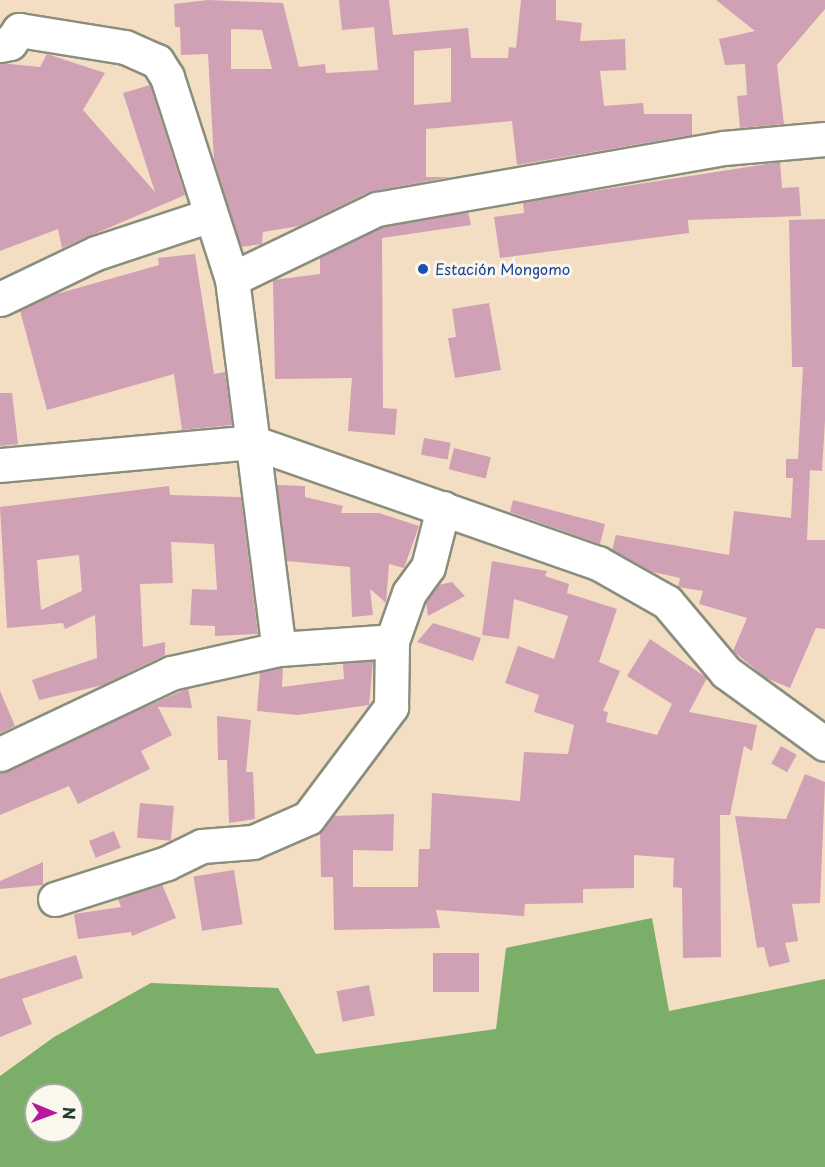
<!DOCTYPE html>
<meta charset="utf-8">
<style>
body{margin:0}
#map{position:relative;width:825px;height:1167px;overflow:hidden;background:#f4dec3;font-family:"Playpen Sans",sans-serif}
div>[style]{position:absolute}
.forest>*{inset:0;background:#7bae69}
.building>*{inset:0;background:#d0a0b5;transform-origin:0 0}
.roads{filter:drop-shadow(2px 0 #8a8e7c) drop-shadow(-2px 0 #8a8e7c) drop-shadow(0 2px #8a8e7c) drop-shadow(0 -2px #8a8e7c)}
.minor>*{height:33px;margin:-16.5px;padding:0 16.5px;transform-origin:16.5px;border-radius:16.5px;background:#fff}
.dots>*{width:16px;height:16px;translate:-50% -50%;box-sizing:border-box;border:3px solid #fbf7ec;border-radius:50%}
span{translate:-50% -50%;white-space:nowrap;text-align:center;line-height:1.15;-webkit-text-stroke:6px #fbf7ec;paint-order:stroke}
.transit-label{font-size:15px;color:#164399}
.left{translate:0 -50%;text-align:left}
.north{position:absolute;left:24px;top:1083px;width:60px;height:60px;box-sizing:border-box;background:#fbf7ec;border:2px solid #a3ada2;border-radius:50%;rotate:91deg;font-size:16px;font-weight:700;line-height:24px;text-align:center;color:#1f3d34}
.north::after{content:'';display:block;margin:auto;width:21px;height:27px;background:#b5179e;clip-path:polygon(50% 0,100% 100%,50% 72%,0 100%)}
</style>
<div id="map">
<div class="forest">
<i style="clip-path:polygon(evenodd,652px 918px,669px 1011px,825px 979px,825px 1167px,0 1167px,0 1076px,54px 1037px,151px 983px,278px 988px,316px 1054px,496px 1029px,506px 948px,652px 918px,36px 1095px,72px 1095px,72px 1131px,36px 1131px,36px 1095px)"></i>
</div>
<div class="building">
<i style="clip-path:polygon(evenodd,208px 0,283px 3px,299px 67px,325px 64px,326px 73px,378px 70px,374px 27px,342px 30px,339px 0,389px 0,393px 35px,468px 28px,471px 58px,508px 58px,509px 47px,516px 48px,521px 0,556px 0,556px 20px,582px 23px,580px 41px,625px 39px,626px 70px,600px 71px,604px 106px,643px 103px,644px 114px,692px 114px,692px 135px,517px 165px,512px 121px,426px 129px,426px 177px,450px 177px,369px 192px,299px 226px,263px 232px,262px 244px,241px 247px,214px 160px,208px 54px,181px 55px,180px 27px,175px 27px,174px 4px,208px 0,231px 29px,262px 30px,272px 69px,231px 69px,231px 29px,208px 0,451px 48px,451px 102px,414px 105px,414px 51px,451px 48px)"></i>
<i style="clip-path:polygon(716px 0,825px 0,825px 9px,777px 65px,784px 124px,740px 128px,737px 96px,747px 95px,745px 64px,725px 65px,719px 39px,755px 31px)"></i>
<i style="clip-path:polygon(47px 54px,105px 73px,83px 110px,155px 192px,123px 93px,150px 85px,185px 195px,62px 248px,58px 229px,0 251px,0 63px,40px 67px)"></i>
<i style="clip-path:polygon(780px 162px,782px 188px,799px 187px,801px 216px,688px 220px,689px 233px,500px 258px,494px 217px,524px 213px,523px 202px)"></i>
<i style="clip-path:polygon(468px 212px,471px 225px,382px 238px,383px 408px,397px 409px,395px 435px,348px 431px,352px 378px,275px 379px,273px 280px,320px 274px,320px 257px,383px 227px)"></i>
<i style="clip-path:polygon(825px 219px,825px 420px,822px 471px,810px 470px,807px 540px,825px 540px,825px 629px,816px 628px,790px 688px,766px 678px,733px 651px,747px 618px,699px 604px,703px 591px,678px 587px,680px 578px,653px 572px,612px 550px,616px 535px,729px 555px,734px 511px,791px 518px,793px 478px,786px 478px,786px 459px,798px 459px,803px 367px,792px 367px,789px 220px)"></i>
<i style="clip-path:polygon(195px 254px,214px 374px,225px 372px,232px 425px,182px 430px,174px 374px,47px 410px,20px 311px,53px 295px,159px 265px,158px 258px)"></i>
<i style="clip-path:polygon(489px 303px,501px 370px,455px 378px,448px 338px,456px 337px,452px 309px)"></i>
<i style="clip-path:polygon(0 393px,12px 393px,18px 444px,0 446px)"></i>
<i style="left:424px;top:438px;width:27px;height:17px;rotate:10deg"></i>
<i style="left:454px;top:448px;width:38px;height:22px;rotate:14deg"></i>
<i style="clip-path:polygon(277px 485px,305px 486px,305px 497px,343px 506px,341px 513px,379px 513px,419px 526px,404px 568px,389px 564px,386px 603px,370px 589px,373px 615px,352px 617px,350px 567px,287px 561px)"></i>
<i style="clip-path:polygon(evenodd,169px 486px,170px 495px,241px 497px,258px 634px,215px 636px,215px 626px,190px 625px,192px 589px,217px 590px,214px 544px,171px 542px,173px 583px,140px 584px,143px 647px,165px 642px,165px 655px,103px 685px,39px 700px,32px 680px,97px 658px,95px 615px,65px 629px,63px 623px,7px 628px,0 507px,169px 486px,79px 555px,82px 591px,41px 610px,37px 560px,79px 555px)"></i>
<i style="clip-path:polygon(513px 500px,605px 524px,600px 544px,510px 512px)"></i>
<i style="clip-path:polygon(492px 561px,547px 571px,545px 576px,569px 584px,567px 593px,617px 609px,599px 662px,620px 671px,603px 711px,608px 712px,606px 722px,657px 735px,672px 704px,627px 676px,650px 639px,707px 678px,689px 712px,757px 725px,752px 751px,744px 746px,730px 815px,720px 815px,721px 957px,683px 958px,682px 888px,673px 887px,674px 858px,634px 855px,634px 888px,583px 889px,583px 903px,525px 904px,524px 916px,436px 910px,440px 928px,334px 930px,333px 877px,321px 877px,320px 831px,333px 816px,394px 814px,393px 851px,353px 850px,353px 887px,418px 887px,419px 849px,430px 849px,432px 793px,520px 801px,524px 752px,568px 754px,574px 725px,534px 712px,539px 695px,505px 683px,518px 646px,554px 659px,568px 616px,514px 599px,509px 639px,482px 635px)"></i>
<i style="clip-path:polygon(452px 582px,465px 596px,428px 616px,426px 602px,438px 585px)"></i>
<i style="clip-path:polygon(433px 623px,481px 638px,473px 661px,417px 642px)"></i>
<i style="clip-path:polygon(373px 661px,369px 705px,298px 715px,257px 711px,260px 672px,283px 668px,282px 687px,344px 679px,343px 664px)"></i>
<i style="clip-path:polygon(188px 688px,192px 708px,158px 707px,172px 735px,141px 751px,150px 769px,78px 804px,69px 786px,0 815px,0 772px)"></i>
<i style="clip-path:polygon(0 691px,15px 726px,0 733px)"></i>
<i style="clip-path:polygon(217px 716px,251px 720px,246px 772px,253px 772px,255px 819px,229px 823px,227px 760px,218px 760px)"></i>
<i style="left:781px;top:746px;width:18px;height:20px;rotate:29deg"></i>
<i style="clip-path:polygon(805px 774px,825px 782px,820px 903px,792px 904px,798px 941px,785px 943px,790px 962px,769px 967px,764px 947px,757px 948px,735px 816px,786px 819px)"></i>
<i style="left:140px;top:803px;width:34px;height:35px;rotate:5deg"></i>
<i style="left:114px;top:831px;width:18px;height:27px;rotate:68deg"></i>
<i style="clip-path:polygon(43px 862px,43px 885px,0 889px,0 881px)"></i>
<i style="left:234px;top:870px;width:55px;height:41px;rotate:81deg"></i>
<i style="clip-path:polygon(162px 884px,176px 918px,132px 936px,131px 932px,78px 939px,74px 914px,121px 907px,118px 899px)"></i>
<i style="left:479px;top:953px;width:39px;height:46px;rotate:90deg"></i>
<i style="clip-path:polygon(76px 955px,83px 978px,22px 999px,32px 1024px,0 1037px,0 979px)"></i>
<i style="left:369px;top:985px;width:31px;height:33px;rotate:79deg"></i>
</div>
<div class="roads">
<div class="minor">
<i style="left:0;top:45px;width:10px;rotate:-11deg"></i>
<i style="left:10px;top:43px;width:16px;rotate:-55deg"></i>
<i style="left:19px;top:30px;width:107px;rotate:9.1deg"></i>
<i style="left:125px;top:47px;width:35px;rotate:24deg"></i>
<i style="left:157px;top:61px;width:19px;rotate:58deg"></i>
<i style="left:167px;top:77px;width:212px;rotate:72.2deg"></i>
<i style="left:232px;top:279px;width:373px;rotate:82.8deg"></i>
<i style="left:232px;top:279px;width:161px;rotate:-25.8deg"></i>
<i style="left:377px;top:209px;width:352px;rotate:-10deg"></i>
<i style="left:724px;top:148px;width:101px;rotate:-5.1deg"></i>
<i style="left:0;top:299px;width:106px;rotate:-25.6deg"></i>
<i style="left:96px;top:253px;width:118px;rotate:-18.3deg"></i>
<i style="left:0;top:465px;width:253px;rotate:-5.2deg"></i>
<i style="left:252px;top:442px;width:367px;rotate:19.3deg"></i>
<i style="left:598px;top:563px;width:79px;rotate:29.5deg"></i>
<i style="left:667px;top:602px;width:92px;rotate:49.9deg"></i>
<i style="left:726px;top:672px;width:122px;rotate:36deg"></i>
<i style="left:0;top:754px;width:189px;rotate:-25.3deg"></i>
<i style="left:171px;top:673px;width:111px;rotate:-12.5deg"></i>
<i style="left:279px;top:649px;width:113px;rotate:-4deg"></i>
<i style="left:55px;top:899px;width:118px;rotate:-17.8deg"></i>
<i style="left:167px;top:863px;width:39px;rotate:-26deg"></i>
<i style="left:202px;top:846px;width:51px;rotate:-4.5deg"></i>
<i style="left:253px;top:842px;width:60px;rotate:-23.6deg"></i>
<i style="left:308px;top:818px;width:139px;rotate:-53.2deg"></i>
<i style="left:391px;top:707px;width:66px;rotate:-89.1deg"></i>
<i style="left:392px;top:641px;width:51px;rotate:-70.5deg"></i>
<i style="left:409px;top:593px;width:32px;rotate:-54deg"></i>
<i style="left:428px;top:567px;width:61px;rotate:-75.7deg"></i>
</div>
</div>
<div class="dots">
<i style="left:423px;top:269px;background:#1a4fb4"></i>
</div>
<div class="transit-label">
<span class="left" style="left:435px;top:269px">Estación Mongomo</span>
</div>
<div class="north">N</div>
</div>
